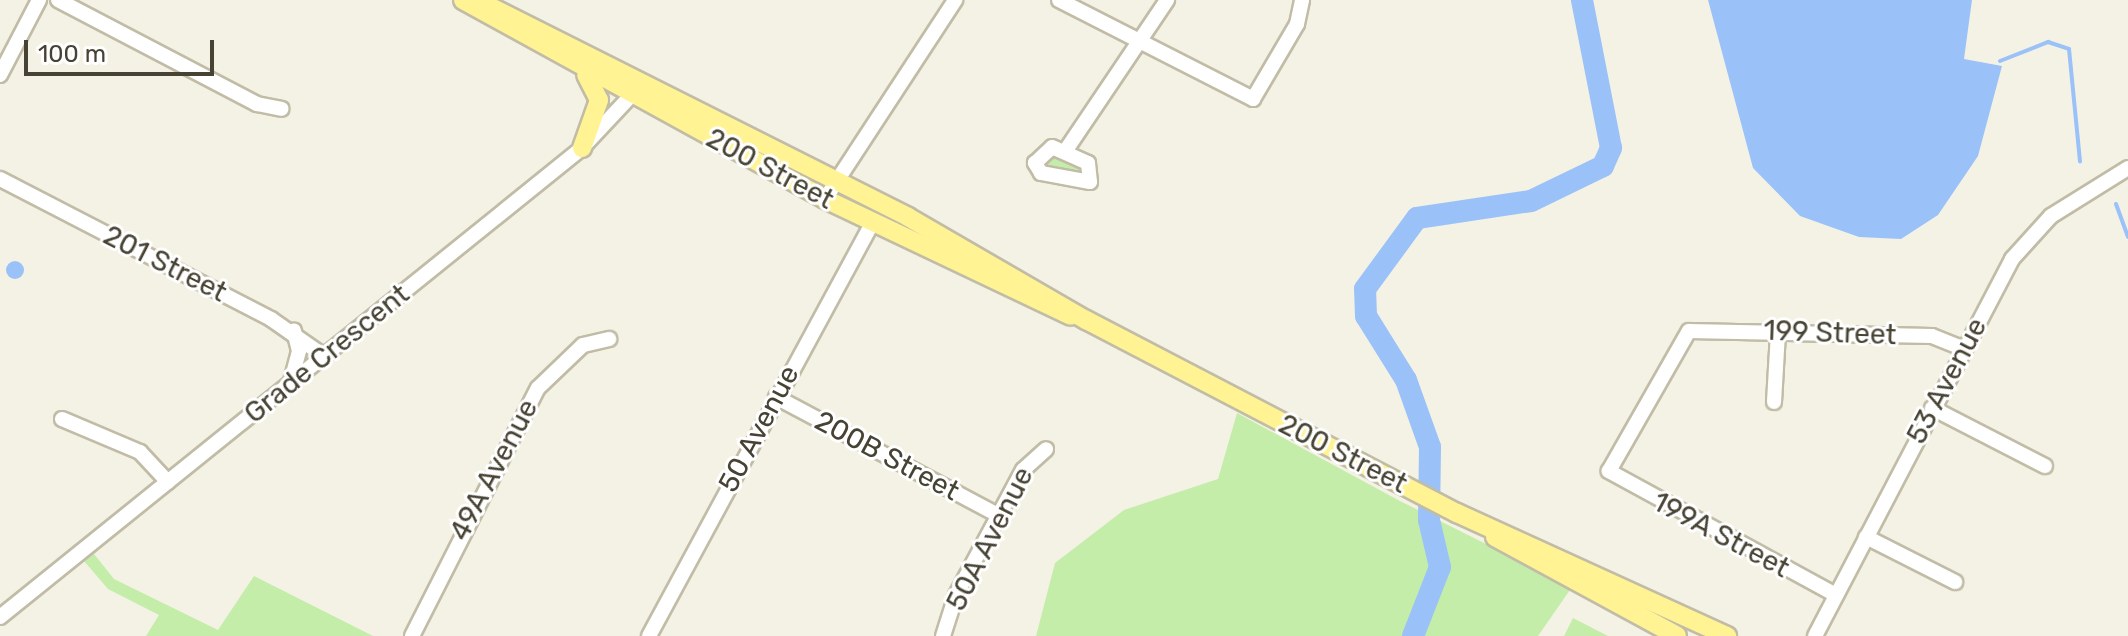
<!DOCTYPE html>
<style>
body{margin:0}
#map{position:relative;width:2128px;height:636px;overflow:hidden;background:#f4f2e5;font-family:Rubik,sans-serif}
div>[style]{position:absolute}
.green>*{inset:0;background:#c3eda9}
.water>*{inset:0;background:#9ac2f8}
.round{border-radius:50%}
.stream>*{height:4px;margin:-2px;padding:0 2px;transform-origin:2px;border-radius:2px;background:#9ac2f8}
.river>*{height:22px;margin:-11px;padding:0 11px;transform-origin:11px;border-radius:11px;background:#9ac2f8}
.roads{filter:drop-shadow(2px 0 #c1bca6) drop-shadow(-2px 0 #c1bca6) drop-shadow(0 2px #c1bca6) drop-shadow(0 -2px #c1bca6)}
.minor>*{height:14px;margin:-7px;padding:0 7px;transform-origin:7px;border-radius:7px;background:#fff}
.major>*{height:18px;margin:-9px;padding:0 9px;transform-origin:9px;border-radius:9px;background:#fff393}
span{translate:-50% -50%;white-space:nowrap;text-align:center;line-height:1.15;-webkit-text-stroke:6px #fff;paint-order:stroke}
.street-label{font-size:28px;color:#474334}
.scale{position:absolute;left:24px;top:40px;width:190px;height:36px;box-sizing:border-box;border:4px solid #474334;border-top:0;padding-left:10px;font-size:24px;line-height:28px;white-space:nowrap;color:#474334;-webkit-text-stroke:6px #fff;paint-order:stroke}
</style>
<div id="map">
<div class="green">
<i style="clip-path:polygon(1055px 153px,1083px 168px,1081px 177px,1047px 170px,1045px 160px)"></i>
<i style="clip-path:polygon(1237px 413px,1400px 501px,1572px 587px,1538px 636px,1036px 636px,1055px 563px,1124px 510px,1218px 479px)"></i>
<i style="clip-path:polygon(94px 554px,114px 579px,218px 630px,254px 576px,373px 636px,146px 636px,159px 615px,108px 589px,84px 561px)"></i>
<i style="clip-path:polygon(1573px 618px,1608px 636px,1564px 636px)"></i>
</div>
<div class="water">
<i style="clip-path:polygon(1708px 0,1972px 0,1964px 59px,2002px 66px,1978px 156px,1938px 215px,1901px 239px,1859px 237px,1800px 216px,1753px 168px)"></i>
<i class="round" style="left:6px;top:261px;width:18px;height:18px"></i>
</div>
<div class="stream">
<i style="left:2000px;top:61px;width:52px;rotate:-21.6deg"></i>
<i style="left:2048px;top:42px;width:22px;rotate:18deg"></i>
<i style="left:2069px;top:49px;width:113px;rotate:84.4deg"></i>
<i style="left:2116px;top:204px;width:35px;rotate:70deg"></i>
</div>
<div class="river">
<i style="left:1413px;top:636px;width:74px;rotate:-68.6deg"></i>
<i style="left:1440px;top:567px;width:48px;rotate:-103.2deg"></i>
<i style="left:1429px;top:520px;width:73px;rotate:-89.2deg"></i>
<i style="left:1430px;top:447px;width:71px;rotate:-109.7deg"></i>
<i style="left:1406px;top:380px;width:75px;rotate:-122deg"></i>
<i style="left:1366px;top:316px;width:27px;rotate:-92deg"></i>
<i style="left:1365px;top:289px;width:88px;rotate:-53.8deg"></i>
<i style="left:1417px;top:218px;width:115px;rotate:-8.5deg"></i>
<i style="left:1531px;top:201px;width:80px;rotate:-25.9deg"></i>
<i style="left:1603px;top:166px;width:20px;rotate:-66deg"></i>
<i style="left:1611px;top:148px;width:151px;rotate:-101.1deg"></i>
</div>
<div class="roads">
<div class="minor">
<i style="left:58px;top:0;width:225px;rotate:27.6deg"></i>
<i style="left:257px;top:104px;width:25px;rotate:11deg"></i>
<i style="left:1059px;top:0;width:218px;rotate:27deg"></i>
<i style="left:1253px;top:99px;width:87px;rotate:-59.6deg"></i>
<i style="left:1297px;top:24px;width:25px;rotate:-78deg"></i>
<i style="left:0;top:75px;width:85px;rotate:-62.5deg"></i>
<i style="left:1052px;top:147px;width:39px;rotate:24deg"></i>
<i style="left:1088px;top:163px;width:19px;rotate:84deg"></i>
<i style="left:1090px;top:182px;width:50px;rotate:-169.6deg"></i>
<i style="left:1041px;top:173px;width:12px;rotate:-121deg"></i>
<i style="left:1035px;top:163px;width:23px;rotate:-43deg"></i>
<i style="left:1066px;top:150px;width:181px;rotate:-56deg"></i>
<i style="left:0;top:179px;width:305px;rotate:27.3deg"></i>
<i style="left:271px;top:319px;width:65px;rotate:34.9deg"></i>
<i style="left:825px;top:199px;width:238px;rotate:-56.8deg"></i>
<i style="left:291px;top:381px;width:31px;rotate:-75deg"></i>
<i style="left:299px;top:351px;width:21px;rotate:-104deg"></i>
<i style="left:776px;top:397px;width:251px;rotate:28deg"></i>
<i style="left:1774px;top:402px;width:70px;rotate:-86.7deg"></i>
<i style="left:1932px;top:408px;width:127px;rotate:27.2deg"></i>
<i style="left:62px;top:419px;width:85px;rotate:22.9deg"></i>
<i style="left:140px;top:452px;width:41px;rotate:47deg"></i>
<i style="left:1866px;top:537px;width:100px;rotate:26.8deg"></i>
<i style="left:1836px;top:595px;width:259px;rotate:-151.4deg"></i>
<i style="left:1609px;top:471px;width:161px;rotate:-60.3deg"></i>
<i style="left:1689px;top:331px;width:243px;rotate:1.2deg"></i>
<i style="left:1932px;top:336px;width:35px;rotate:22deg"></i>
<i style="left:0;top:617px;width:747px;rotate:-38.86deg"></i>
<i style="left:582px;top:148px;width:83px;rotate:-46.9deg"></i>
<i style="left:412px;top:636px;width:278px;rotate:-63.1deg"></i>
<i style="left:538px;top:388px;width:62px;rotate:-43.7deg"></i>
<i style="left:583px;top:345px;width:27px;rotate:-13deg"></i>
<i style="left:649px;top:636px;width:469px;rotate:-61.6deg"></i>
<i style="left:943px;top:636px;width:43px;rotate:-72.4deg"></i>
<i style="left:956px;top:595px;width:142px;rotate:-61.8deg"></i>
<i style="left:1023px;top:470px;width:31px;rotate:-42deg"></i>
<i style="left:1815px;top:636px;width:425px;rotate:-62.4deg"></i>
<i style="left:2012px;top:259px;width:58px;rotate:-47.8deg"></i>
<i style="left:2051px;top:216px;width:91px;rotate:-31.9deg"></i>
</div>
<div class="major">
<i style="left:463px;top:0;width:413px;rotate:28.8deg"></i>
<i style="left:825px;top:199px;width:272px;rotate:25.4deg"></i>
<i style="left:477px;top:0;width:483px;rotate:26.7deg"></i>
<i style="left:908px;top:217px;width:206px;rotate:30.1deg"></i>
<i style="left:1086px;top:320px;width:418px;rotate:27.5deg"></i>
<i style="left:1457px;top:513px;width:297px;rotate:24.5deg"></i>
<i style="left:582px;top:148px;width:51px;rotate:-70.5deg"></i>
<i style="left:599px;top:100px;width:28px;rotate:-117deg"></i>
<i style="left:1495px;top:537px;width:207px;rotate:28.5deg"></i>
</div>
</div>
<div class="street-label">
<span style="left:770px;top:169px;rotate:28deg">200 Street</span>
<span style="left:165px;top:264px;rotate:27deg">201 Street</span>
<span style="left:1830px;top:333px;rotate:2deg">199 Street</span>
<span style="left:327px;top:354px;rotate:-39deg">Grade Crescent</span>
<span style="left:1947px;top:381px;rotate:-62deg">53 Avenue</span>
<span style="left:759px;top:429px;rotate:-62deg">50 Avenue</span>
<span style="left:1343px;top:454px;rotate:27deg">200 Street</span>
<span style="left:887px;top:456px;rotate:28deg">200B Street</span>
<span style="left:494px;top:470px;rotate:-62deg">49A Avenue</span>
<span style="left:1721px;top:535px;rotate:28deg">199A Street</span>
<span style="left:990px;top:539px;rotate:-63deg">50A Avenue</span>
</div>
<div class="scale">100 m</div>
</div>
